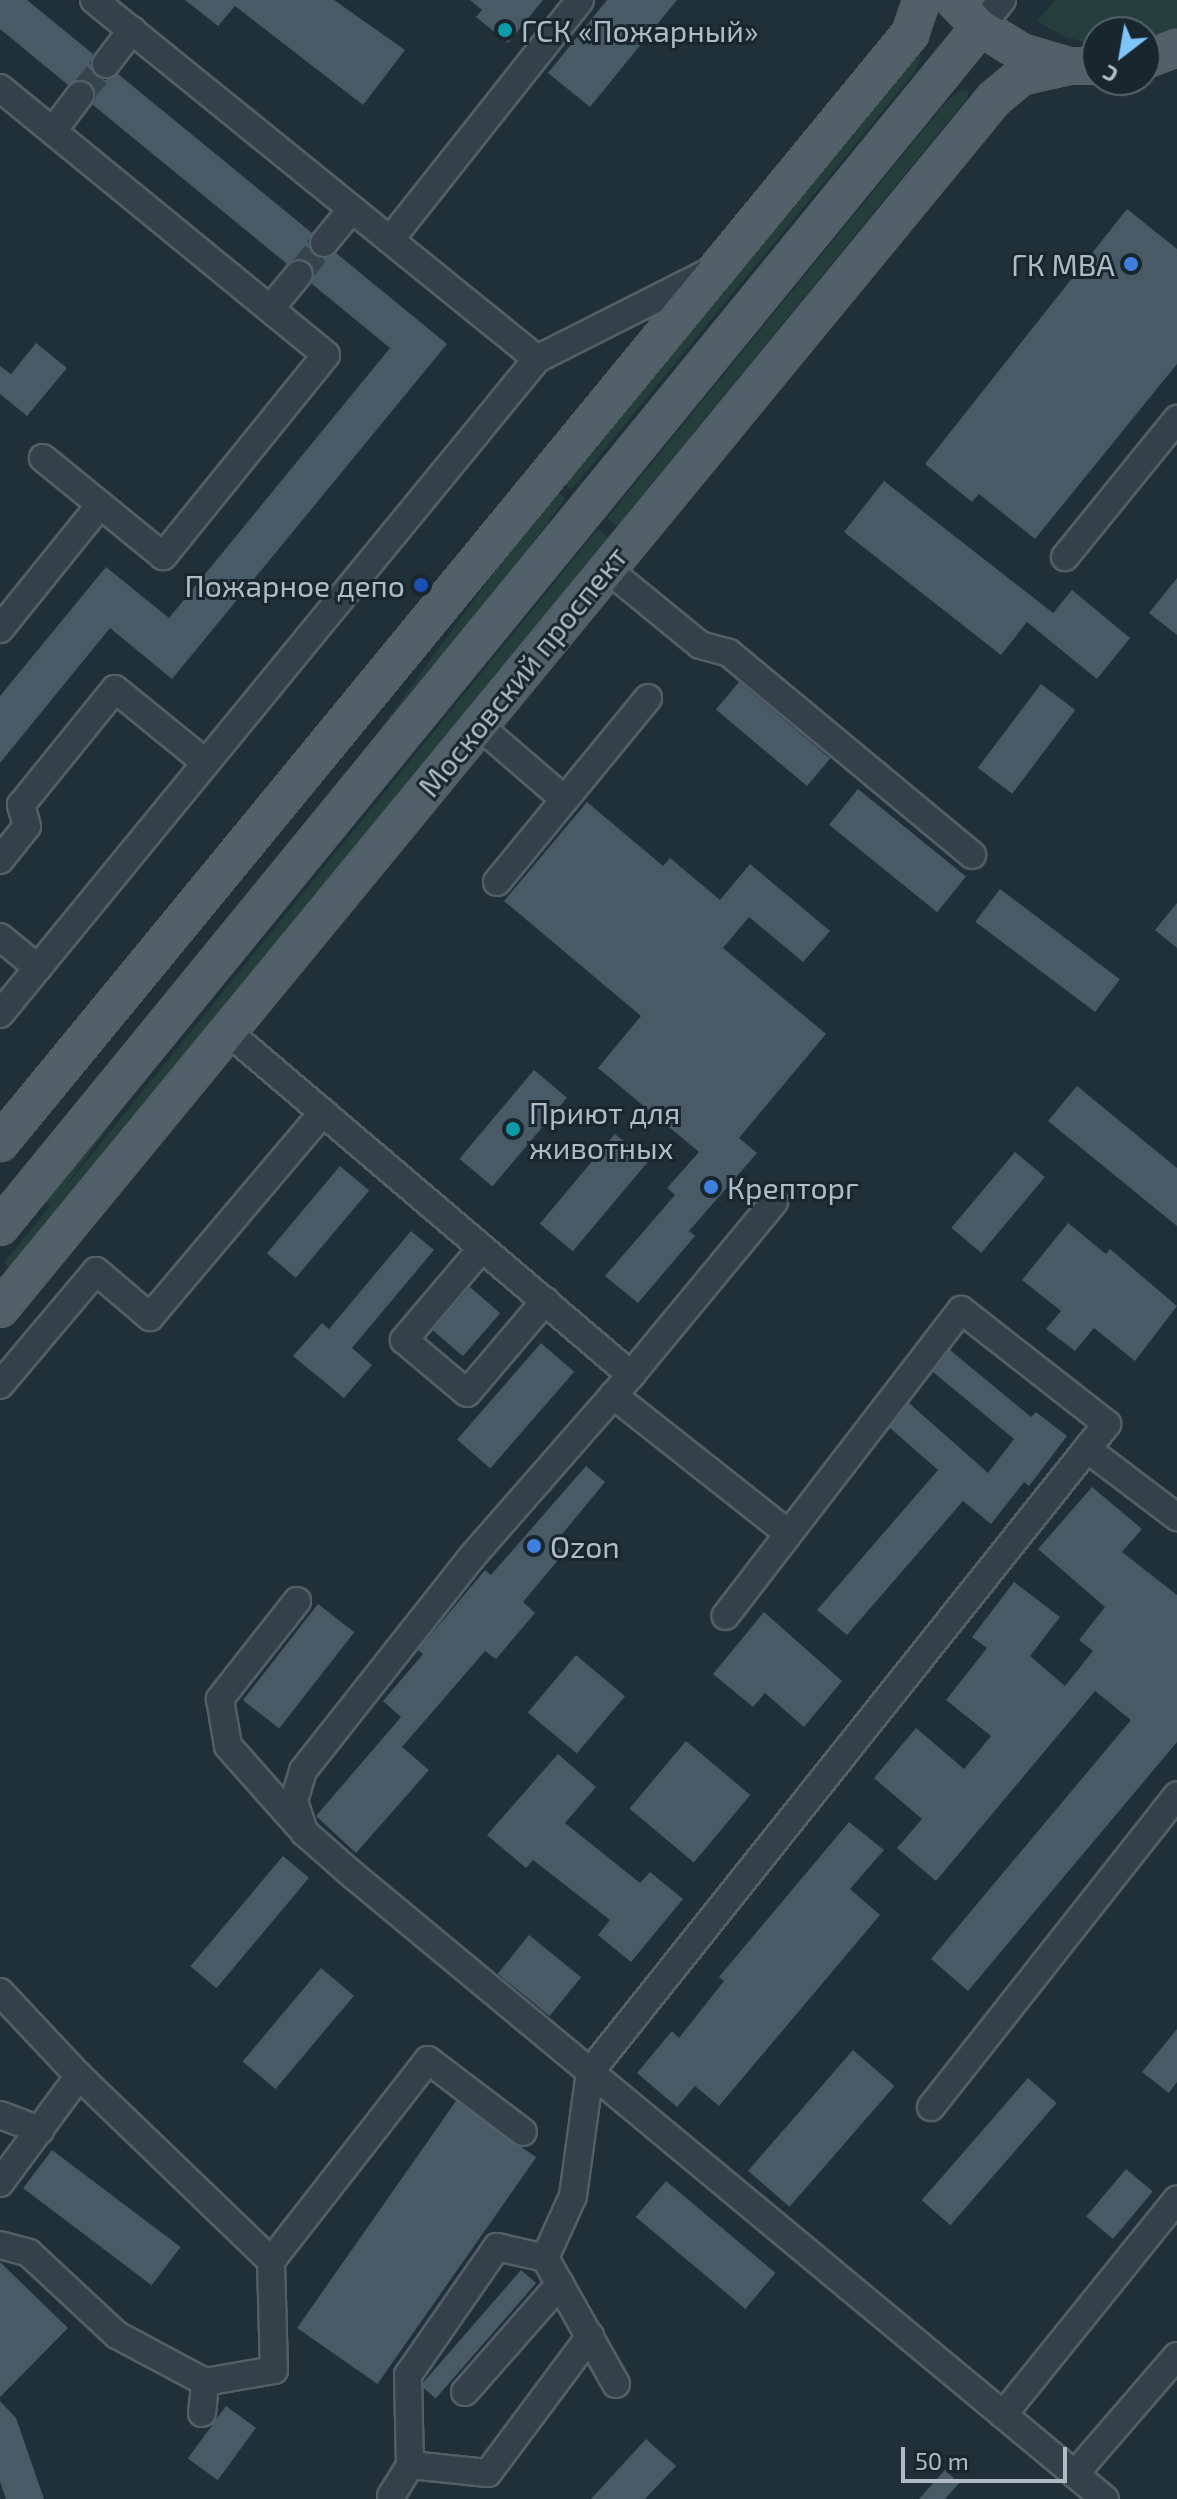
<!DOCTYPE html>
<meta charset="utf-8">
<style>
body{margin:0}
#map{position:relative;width:1177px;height:2499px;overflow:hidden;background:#203039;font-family:"Exo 2",sans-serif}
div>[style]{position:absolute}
.green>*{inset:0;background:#253e3b;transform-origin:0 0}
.building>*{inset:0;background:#485a65;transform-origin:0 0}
.minor-tunnel>*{height:26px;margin-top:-13px;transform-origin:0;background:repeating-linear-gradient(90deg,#35454e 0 26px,transparent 0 39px)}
.roads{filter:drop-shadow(2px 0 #525f67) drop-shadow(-2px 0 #525f67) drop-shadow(0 2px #525f67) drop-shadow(0 -2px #525f67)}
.minor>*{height:26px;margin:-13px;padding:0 13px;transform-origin:13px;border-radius:13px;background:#34414a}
.major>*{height:34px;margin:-17px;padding:0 17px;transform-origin:17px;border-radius:17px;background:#52606a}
.dots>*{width:22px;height:22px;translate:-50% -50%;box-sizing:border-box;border:4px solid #19262e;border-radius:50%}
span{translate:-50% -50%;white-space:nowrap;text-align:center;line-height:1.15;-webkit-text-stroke:6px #19262e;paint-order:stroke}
.poi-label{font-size:30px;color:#afbcc6}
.left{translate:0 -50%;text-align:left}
.right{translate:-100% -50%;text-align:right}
.street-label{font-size:30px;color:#afbcc6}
.north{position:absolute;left:1081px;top:16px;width:80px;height:80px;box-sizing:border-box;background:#19262e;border:2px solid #55626b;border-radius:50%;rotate:211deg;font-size:22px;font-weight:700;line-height:32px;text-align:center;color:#afbcc6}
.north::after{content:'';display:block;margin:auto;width:28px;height:36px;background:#7fc5fa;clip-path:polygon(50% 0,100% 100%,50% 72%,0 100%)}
.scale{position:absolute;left:901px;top:2447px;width:166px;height:36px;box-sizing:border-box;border:4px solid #afbcc6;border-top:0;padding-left:10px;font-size:24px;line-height:28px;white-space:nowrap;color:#afbcc6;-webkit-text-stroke:6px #19262e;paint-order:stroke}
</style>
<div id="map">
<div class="green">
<i style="clip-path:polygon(1055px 0,1177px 0,1177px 30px,1145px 42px,1145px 32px,1097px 32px,1097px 45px,1065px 37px,1037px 21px)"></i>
<i style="clip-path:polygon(917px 52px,921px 58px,914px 73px,571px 490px,561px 481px)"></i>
<i style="clip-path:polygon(968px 90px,968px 97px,617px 526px,607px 518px,947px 101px,960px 91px)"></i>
<i style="left:554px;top:490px;width:14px;height:875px;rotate:36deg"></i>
<i style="left:598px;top:529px;width:13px;height:944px;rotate:39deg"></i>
</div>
<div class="building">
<i style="clip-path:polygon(0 0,27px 0,93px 54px,90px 63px,96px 76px,105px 80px,118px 74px,312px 233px,308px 241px,313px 255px,322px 259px,336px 253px,447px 344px,172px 679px,110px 628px,0 763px,0 696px,106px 567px,169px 618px,390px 348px,312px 284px,314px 269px,309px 261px,294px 259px,287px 264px,93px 105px,96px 96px,90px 83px,81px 79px,68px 85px,0 29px)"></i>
<i style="clip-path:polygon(185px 0,334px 0,405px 50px,363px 105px,235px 6px,218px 26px)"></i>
<i style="clip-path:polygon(470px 0,543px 0,508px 43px,476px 17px,482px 10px)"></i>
<i style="clip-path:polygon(607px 0,677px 0,590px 107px,548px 73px)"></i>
<i style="clip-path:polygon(1127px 209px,1177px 249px,1177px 364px,1035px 539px,979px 494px,972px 502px,925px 464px)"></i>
<i style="clip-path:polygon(36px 343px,67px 368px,27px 416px,0 394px,0 366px,11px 374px)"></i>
<i style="clip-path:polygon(884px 481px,1053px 613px,1072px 590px,1130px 638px,1097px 679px,1027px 622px,1001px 655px,844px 532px)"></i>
<i style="clip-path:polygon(1177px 578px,1177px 635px,1149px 613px)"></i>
<i style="left:739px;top:682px;width:119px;height:36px;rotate:40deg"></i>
<i style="left:1041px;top:684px;width:43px;height:105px;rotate:37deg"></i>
<i style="left:858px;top:789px;width:139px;height:46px;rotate:39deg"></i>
<i style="clip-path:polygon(587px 802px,663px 866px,670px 858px,720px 900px,750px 864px,830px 931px,803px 962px,749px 917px,723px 948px,826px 1034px,739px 1138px,757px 1153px,689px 1231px,695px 1236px,638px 1303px,605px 1276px,675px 1195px,667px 1188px,699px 1152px,598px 1068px,641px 1016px,504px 901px)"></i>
<i style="left:1000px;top:889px;width:150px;height:41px;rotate:37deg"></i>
<i style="clip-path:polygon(1177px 903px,1177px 948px,1155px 930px)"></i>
<i style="left:534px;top:1070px;width:43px;height:116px;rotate:40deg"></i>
<i style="clip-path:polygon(1077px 1086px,1177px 1168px,1177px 1226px,1048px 1121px)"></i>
<i style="left:615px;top:1134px;width:43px;height:117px;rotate:40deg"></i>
<i style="left:1015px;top:1152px;width:39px;height:99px;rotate:40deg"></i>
<i style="left:340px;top:1166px;width:38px;height:114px;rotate:40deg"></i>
<i style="clip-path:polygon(1068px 1223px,1106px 1254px,1110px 1249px,1177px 1306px,1135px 1361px,1094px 1328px,1075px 1351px,1046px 1329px,1061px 1311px,1022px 1280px)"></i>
<i style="clip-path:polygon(411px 1231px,434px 1250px,352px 1348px,372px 1365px,344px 1398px,293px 1356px,322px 1323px,329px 1329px)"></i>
<i style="left:470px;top:1287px;width:40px;height:57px;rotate:41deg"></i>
<i style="left:541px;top:1343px;width:44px;height:128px;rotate:41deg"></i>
<i style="clip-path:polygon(950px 1350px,1031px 1417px,1036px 1412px,1067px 1436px,1029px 1486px,1024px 1482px,991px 1524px,963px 1501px,847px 1635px,817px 1610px,938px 1470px,890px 1428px,909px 1403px,988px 1473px,1014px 1439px,933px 1372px)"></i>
<i style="clip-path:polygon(586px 1466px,605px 1482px,554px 1544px,564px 1553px,523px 1602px,535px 1613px,496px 1659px,485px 1651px,402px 1747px,429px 1770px,356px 1853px,316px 1816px,401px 1717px,383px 1701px,423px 1654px,418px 1650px,485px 1570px,491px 1575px)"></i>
<i style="clip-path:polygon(1092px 1487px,1142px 1529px,1122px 1552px,1177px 1595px,1177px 1742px,968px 1991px,931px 1959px,1131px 1720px,1095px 1691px,936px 1881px,897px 1848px,922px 1819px,874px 1778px,916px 1728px,964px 1769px,991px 1736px,946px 1700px,987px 1648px,972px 1637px,1014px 1582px,1060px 1617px,1030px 1656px,1065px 1686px,1093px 1651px,1079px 1640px,1105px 1607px,1038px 1549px)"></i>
<i style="left:318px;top:1604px;width:46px;height:122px;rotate:38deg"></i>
<i style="clip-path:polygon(764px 1612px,842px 1681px,804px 1727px,765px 1693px,753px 1707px,713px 1674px)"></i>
<i style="left:576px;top:1655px;width:64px;height:75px;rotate:40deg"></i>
<i style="left:686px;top:1741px;width:84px;height:88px;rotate:40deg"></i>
<i style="clip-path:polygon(558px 1754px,596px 1787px,565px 1823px,640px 1883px,650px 1872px,683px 1899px,631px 1962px,598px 1935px,610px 1920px,533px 1860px,526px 1868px,487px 1835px)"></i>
<i style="clip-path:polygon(849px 1822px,884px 1850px,850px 1889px,880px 1915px,719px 2106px,695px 2086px,677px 2107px,637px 2073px,672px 2031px,679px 2038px,724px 1981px,719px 1977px)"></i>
<i style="left:283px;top:1856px;width:34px;height:144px;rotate:40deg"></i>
<i style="left:529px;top:1935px;width:67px;height:50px;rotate:39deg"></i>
<i style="left:321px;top:1968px;width:43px;height:122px;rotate:40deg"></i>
<i style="clip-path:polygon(1177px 2029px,1177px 2082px,1169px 2093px,1142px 2072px)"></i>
<i style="left:853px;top:2050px;width:55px;height:160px;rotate:41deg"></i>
<i style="left:1028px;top:2078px;width:38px;height:162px;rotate:41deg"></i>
<i style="left:456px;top:2101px;width:98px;height:277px;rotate:35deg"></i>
<i style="left:52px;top:2150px;width:161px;height:48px;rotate:37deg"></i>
<i style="left:1126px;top:2169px;width:35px;height:62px;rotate:40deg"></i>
<i style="left:666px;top:2181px;width:143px;height:47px;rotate:40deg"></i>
<i style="clip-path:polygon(0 2262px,68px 2328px,0 2397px)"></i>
<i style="left:521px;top:2270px;width:20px;height:153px;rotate:41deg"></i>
<i style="clip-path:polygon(0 2401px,16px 2418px,44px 2499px,6px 2499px,0 2482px)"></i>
<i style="left:226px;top:2406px;width:37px;height:65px;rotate:36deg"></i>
<i style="clip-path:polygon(646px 2439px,676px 2466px,645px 2499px,591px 2499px)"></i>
<i style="clip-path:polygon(945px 2470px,959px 2483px,945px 2499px,919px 2499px)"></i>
</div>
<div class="minor-tunnel">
<i style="left:80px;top:95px;width:40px;rotate:-50deg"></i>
<i style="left:299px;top:274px;width:40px;rotate:-51deg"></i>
</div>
<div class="roads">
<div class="minor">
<i style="left:94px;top:0;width:570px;rotate:39.02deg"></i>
<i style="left:980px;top:27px;width:35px;rotate:-51deg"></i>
<i style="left:106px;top:64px;width:43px;rotate:-52.6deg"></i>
<i style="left:0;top:88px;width:421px;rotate:39.3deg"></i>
<i style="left:326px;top:355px;width:259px;rotate:129deg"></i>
<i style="left:163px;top:556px;width:155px;rotate:-140.8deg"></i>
<i style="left:53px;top:131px;width:45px;rotate:-53.1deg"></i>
<i style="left:390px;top:240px;width:306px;rotate:-51.6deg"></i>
<i style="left:324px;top:243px;width:44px;rotate:-50.5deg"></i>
<i style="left:270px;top:309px;width:45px;rotate:-50.4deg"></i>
<i style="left:1065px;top:557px;width:178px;rotate:-50.9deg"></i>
<i style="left:606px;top:568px;width:122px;rotate:39.3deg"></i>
<i style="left:700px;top:645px;width:30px;rotate:15deg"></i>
<i style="left:729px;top:653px;width:316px;rotate:39.7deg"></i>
<i style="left:0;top:629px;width:159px;rotate:-51.1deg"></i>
<i style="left:477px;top:724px;width:115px;rotate:40.8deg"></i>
<i style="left:0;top:860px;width:43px;rotate:-51.5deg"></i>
<i style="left:27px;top:826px;width:22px;rotate:-106deg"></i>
<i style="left:21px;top:805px;width:149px;rotate:-51deg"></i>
<i style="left:115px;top:689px;width:117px;rotate:39.1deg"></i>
<i style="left:497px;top:882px;width:238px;rotate:-50.6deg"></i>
<i style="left:0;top:937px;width:49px;rotate:39.2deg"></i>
<i style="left:0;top:1014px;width:847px;rotate:-50.65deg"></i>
<i style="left:537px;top:359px;width:195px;rotate:-26.8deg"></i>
<i style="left:227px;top:1031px;width:531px;rotate:40.41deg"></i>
<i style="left:774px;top:1202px;width:224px;rotate:129.6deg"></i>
<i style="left:631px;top:1375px;width:243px;rotate:131.2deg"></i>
<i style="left:471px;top:1558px;width:271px;rotate:128.3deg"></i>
<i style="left:303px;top:1771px;width:31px;rotate:107deg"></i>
<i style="left:294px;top:1801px;width:33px;rotate:72deg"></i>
<i style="left:304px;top:1832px;width:65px;rotate:41.3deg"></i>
<i style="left:353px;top:1875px;width:977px;rotate:39.69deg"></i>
<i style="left:482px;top:1248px;width:121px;rotate:130.3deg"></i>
<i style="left:404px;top:1340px;width:82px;rotate:40.1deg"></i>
<i style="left:467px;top:1393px;width:121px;rotate:-49.7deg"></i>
<i style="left:0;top:1385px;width:149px;rotate:-49.9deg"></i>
<i style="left:96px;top:1271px;width:71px;rotate:40.4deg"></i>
<i style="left:150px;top:1317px;width:268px;rotate:-49.8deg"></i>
<i style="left:613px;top:1395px;width:223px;rotate:38.3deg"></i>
<i style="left:1087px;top:1449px;width:113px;rotate:37.1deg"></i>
<i style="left:297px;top:1601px;width:125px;rotate:128.2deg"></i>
<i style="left:220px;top:1699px;width:48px;rotate:80.3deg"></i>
<i style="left:228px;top:1746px;width:107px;rotate:48.4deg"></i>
<i style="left:0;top:1992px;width:115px;rotate:46.8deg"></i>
<i style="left:79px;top:2076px;width:267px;rotate:43.9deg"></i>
<i style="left:271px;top:2261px;width:255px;rotate:-52deg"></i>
<i style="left:428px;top:2060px;width:119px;rotate:37.2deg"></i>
<i style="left:931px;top:2107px;width:397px;rotate:-51.7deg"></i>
<i style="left:0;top:2115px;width:43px;rotate:20.6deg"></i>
<i style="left:0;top:2183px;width:133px;rotate:-53.6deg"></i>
<i style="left:0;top:2245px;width:30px;rotate:15deg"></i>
<i style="left:29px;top:2253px;width:120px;rotate:43deg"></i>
<i style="left:117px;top:2335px;width:100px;rotate:28.1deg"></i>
<i style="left:616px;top:2384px;width:145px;rotate:-119.4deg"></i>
<i style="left:545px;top:2258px;width:68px;rotate:-65.7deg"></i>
<i style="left:573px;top:2196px;width:125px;rotate:-82.2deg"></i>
<i style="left:590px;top:2072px;width:829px;rotate:-51.42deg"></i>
<i style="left:1107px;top:1424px;width:185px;rotate:-142deg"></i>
<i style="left:961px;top:1310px;width:386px;rotate:127.6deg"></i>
<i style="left:465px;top:2392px;width:144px;rotate:-48.7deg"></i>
<i style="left:202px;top:2413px;width:31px;rotate:-84deg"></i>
<i style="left:205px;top:2382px;width:70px;rotate:-9.9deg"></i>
<i style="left:274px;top:2370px;width:109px;rotate:-91.6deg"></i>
<i style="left:1003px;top:2415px;width:277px;rotate:-51.1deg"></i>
<i style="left:410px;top:2465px;width:90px;rotate:-91.3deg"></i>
<i style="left:408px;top:2375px;width:156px;rotate:-55.2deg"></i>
<i style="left:497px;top:2247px;width:49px;rotate:12.9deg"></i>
<i style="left:1075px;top:2474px;width:156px;rotate:-49.2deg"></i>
<i style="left:391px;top:2496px;width:36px;rotate:-58deg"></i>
<i style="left:410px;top:2465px;width:78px;rotate:5.9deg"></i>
<i style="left:488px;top:2473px;width:171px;rotate:-53.3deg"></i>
</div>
<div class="major">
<i style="left:954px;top:0;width:37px;rotate:46deg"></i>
<i style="left:980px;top:27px;width:48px;rotate:31.4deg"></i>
<i style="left:1021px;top:52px;width:49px;rotate:16.6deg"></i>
<i style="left:1068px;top:66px;width:29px"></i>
<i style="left:1145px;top:60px;width:34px;rotate:-21deg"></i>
<i style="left:0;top:1143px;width:1435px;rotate:-50.63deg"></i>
<i style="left:910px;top:34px;width:36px;rotate:-71deg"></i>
<i style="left:0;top:1227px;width:1549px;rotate:-50.76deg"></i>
<i style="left:0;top:1309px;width:1566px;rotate:-50.6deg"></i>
<i style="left:994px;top:99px;width:34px;rotate:-40deg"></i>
<i style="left:1020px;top:77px;width:49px;rotate:-12.9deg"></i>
</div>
</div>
<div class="dots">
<i style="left:505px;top:30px;background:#0f9aa8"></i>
<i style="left:1131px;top:264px;background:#3f7fe0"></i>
<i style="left:421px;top:585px;background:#1a4fb4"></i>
<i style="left:513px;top:1129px;background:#0f9aa8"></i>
<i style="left:711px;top:1187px;background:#3f7fe0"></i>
<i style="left:534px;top:1546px;background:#3f7fe0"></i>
</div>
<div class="poi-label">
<span class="left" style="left:521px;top:30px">ГСК «Пожарный»</span>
<span class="right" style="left:1115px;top:264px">ГК МВА</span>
<span class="right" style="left:405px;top:585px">Пожарное депо</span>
<span class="left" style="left:529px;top:1129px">Приют для<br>животных</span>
<span class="left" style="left:727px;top:1187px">Крепторг</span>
<span class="left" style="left:550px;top:1546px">Ozon</span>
</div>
<div class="street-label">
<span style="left:522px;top:671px;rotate:-51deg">Московский проспект</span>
</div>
<div class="north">С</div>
<div class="scale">50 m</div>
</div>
